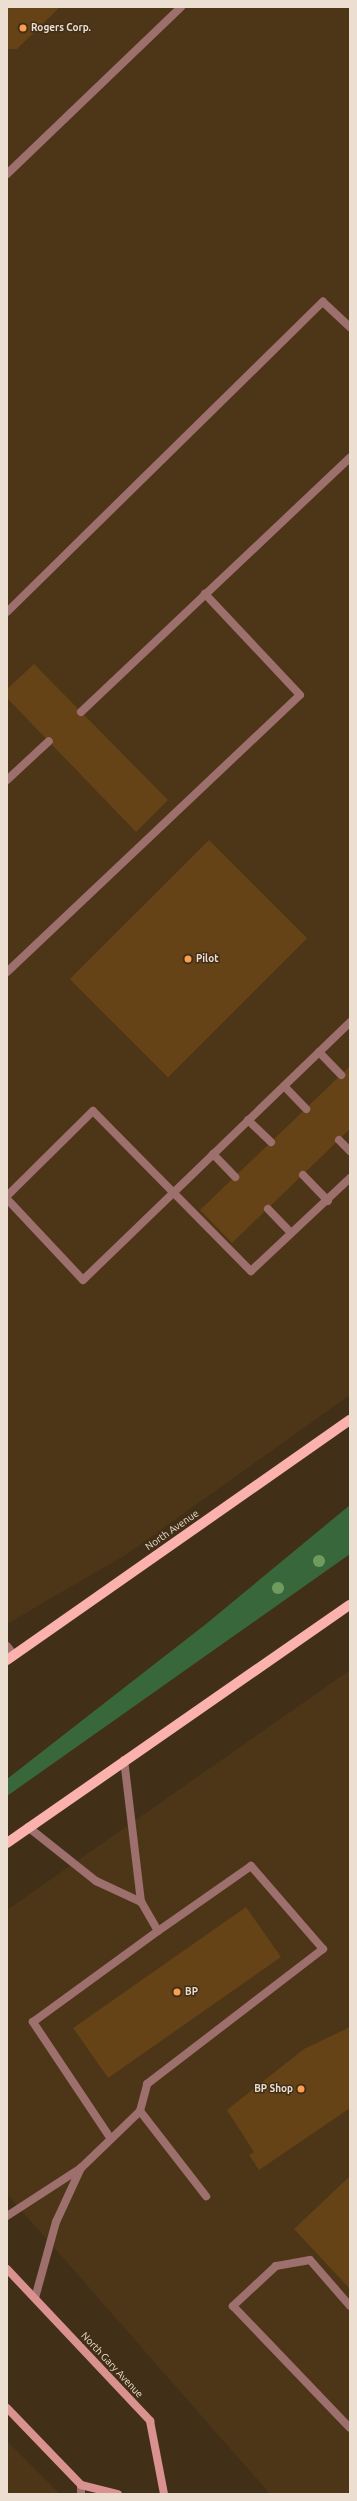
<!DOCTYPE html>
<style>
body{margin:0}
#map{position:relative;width:357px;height:2501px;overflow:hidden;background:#422f18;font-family:Ubuntu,sans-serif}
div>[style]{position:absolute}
.built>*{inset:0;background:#4d3518}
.green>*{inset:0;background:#38673b}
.building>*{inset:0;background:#654316;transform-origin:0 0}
.lane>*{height:8px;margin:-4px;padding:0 4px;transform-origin:4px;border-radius:4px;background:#9d706e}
.secondary>*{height:8px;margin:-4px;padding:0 4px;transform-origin:4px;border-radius:4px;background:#d9928f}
.primary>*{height:10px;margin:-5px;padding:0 5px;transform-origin:5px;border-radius:5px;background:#fbb2af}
.trees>*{width:12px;height:12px;margin:-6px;border-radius:50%;background:#6f9c5e}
.dots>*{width:11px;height:11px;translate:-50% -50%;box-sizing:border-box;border:2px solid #422f18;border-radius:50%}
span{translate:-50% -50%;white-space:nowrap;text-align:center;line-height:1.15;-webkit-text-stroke:3px #422f18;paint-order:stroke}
.poi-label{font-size:10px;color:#ecdfd2;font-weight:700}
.left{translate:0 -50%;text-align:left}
.right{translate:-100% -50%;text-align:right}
.street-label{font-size:10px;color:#ecdfd2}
.frame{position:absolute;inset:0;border:8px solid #ecdfd2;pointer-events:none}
</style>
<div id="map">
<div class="built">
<i style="clip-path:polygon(7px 7px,350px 7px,350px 1395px,127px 1554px,7px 1624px)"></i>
<i style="clip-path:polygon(350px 1670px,350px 2494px,270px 2494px,7px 2194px,7px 1910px)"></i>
<i style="clip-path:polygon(7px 2441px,60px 2494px,7px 2494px)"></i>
</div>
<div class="green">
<i style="clip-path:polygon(350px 1505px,350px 1554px,7px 1796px,7px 1779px,206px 1624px)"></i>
</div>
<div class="building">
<i style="clip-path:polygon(7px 7px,60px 7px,17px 49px,7px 49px)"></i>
<i style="clip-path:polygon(34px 664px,168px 800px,136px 832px,7px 698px,7px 689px)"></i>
<i style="left:209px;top:840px;width:139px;height:197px;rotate:45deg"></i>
<i style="clip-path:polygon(350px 1066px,350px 1129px,232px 1243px,200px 1210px)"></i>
<i style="left:246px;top:1907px;width:61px;height:211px;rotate:55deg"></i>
<i style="clip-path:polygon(350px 2027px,350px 2108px,259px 2170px,249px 2155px,254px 2152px,227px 2110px,304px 2049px)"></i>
<i style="clip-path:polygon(350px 2176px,350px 2289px,294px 2229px)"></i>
</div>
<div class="lane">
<i style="left:7px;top:174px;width:241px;rotate:-43.8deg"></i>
<i style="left:7px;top:612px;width:443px;rotate:-44.5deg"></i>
<i style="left:323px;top:302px;width:37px;rotate:43deg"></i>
<i style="left:81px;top:712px;width:370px;rotate:-43.4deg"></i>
<i style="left:7px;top:780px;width:57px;rotate:-42.9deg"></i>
<i style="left:7px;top:972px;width:403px;rotate:-43.4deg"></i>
<i style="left:300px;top:695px;width:139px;rotate:-133.2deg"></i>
<i style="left:319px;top:1052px;width:32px;rotate:46deg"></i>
<i style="left:284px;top:1086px;width:32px;rotate:46deg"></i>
<i style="left:248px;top:1120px;width:32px;rotate:44deg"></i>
<i style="left:339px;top:1140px;width:16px;rotate:45deg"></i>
<i style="left:213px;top:1154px;width:32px;rotate:46deg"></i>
<i style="left:303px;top:1175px;width:36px;rotate:46deg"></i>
<i style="left:7px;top:1196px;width:121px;rotate:-44.7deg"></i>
<i style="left:93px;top:1111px;width:225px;rotate:45.4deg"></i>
<i style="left:251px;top:1271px;width:136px;rotate:-43.2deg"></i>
<i style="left:7px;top:1199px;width:111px;rotate:46.8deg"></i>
<i style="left:83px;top:1280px;width:371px;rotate:-44deg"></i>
<i style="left:268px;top:1209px;width:33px;rotate:46deg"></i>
<i style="left:7px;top:1646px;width:11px;rotate:52deg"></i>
<i style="left:28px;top:1827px;width:87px;rotate:38.5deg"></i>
<i style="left:96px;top:1881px;width:50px;rotate:25deg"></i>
<i style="left:140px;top:2111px;width:108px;rotate:52.2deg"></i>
<i style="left:111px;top:2139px;width:141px;rotate:-123.7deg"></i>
<i style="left:33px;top:2022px;width:155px;rotate:-36.1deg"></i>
<i style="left:7px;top:2216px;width:88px;rotate:-33deg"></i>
<i style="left:81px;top:2168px;width:82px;rotate:-44deg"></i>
<i style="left:140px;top:2111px;width:28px;rotate:-75deg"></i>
<i style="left:147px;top:2084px;width:222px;rotate:-37.5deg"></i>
<i style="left:323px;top:1949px;width:110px;rotate:-130.9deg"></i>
<i style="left:251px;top:1866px;width:113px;rotate:145deg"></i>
<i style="left:158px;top:1931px;width:34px;rotate:-120deg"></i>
<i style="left:141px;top:1902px;width:143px;rotate:-96.8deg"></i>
<i style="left:35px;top:2298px;width:79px;rotate:-74.6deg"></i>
<i style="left:56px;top:2222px;width:60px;rotate:-65.2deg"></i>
<i style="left:350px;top:2306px;width:61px;rotate:-131deg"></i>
<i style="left:310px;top:2260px;width:35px;rotate:170deg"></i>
<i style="left:276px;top:2266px;width:59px;rotate:137.1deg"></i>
<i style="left:233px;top:2306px;width:169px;rotate:46.2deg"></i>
<i style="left:81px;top:2494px;width:9px;rotate:-90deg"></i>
</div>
<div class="secondary">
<i style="left:7px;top:2269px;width:209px;rotate:46.7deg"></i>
<i style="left:150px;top:2421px;width:74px;rotate:79.1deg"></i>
<i style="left:7px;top:2408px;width:107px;rotate:46.1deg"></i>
<i style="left:81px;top:2485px;width:38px;rotate:14deg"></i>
</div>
<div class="primary">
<i style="left:7px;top:1660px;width:419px;rotate:-35deg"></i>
<i style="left:7px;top:1843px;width:417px;rotate:-34.8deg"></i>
</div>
<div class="trees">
<i style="left:319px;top:1561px"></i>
<i style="left:278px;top:1588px"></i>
</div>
<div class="dots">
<i style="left:23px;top:28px;background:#fa9f4f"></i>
<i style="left:188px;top:959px;background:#fa9f4f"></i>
<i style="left:177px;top:1992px;background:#fa9f4f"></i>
<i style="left:301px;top:2089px;background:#fa9f4f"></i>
</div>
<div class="poi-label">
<span class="left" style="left:31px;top:28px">Rogers Corp.</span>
<span class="left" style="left:196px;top:959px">Pilot</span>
<span class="left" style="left:185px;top:1992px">BP</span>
<span class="right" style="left:293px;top:2089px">BP Shop</span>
</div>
<div class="street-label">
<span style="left:172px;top:1530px;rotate:-35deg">North Avenue</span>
<span style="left:112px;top:2365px;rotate:47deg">North Gary Avenue</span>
</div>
<div class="frame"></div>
</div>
